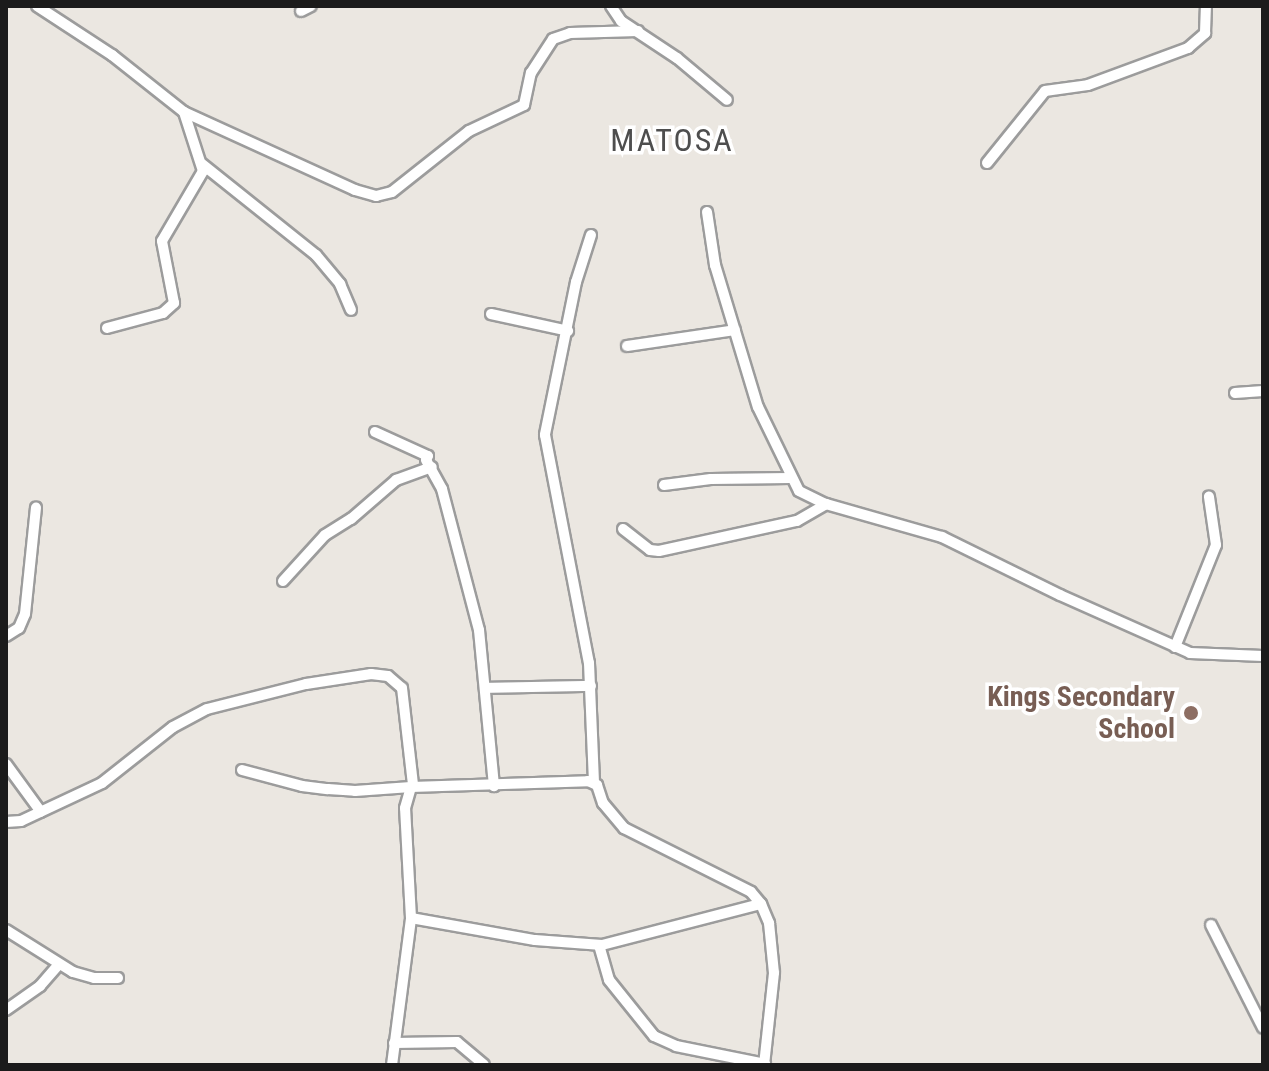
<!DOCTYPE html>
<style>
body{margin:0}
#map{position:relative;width:1269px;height:1071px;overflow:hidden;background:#ebe7e1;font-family:"Roboto Condensed",sans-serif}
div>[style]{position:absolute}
.roads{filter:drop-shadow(2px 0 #9c9c9c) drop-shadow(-2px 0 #9c9c9c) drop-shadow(0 2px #9c9c9c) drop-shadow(0 -2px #9c9c9c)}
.street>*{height:10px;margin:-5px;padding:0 5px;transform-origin:5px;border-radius:5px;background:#fff}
.dots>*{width:22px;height:22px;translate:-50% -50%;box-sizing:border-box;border:4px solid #fff;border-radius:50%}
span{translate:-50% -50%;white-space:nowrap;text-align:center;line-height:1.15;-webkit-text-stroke:7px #fff;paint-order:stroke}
.education-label{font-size:28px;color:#785e54;font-weight:700}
.right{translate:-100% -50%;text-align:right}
.quarter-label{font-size:32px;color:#4e4e4e;letter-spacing:2px}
.frame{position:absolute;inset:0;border:8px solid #1b1b1b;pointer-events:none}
</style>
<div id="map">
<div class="roads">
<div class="street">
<i style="left:37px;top:6px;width:90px;rotate:33.2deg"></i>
<i style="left:112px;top:55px;width:92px;rotate:38.4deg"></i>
<i style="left:184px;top:112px;width:188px;rotate:24.5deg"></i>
<i style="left:355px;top:190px;width:22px;rotate:16deg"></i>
<i style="left:376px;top:196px;width:16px;rotate:-14deg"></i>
<i style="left:392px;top:192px;width:98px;rotate:-38.4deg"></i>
<i style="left:469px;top:131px;width:61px;rotate:-25.3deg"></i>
<i style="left:524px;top:105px;width:33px;rotate:-78deg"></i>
<i style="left:531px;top:73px;width:40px;rotate:-57.1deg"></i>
<i style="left:553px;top:39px;width:18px;rotate:-19deg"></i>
<i style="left:570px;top:33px;width:68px;rotate:-1.7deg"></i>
<i style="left:611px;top:6px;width:18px;rotate:56deg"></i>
<i style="left:621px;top:21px;width:67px;rotate:33.5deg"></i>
<i style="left:677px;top:58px;width:65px;rotate:40deg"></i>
<i style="left:301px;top:11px;width:11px;rotate:-27deg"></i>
<i style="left:987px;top:163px;width:92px;rotate:-51.1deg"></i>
<i style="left:1045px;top:91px;width:43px;rotate:-7.9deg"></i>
<i style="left:1088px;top:85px;width:107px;rotate:-20.3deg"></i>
<i style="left:1188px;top:48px;width:23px;rotate:-41deg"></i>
<i style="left:1205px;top:33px;width:27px;rotate:-88deg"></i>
<i style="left:202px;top:164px;width:146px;rotate:38.6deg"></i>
<i style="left:316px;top:255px;width:38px;rotate:50deg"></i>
<i style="left:340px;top:284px;width:28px;rotate:67deg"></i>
<i style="left:707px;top:212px;width:54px;rotate:81.4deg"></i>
<i style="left:715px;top:265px;width:148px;rotate:73.2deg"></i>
<i style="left:758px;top:407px;width:93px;rotate:64deg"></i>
<i style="left:799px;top:491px;width:30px;rotate:26deg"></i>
<i style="left:826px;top:504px;width:121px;rotate:15.9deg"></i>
<i style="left:942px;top:537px;width:131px;rotate:26.2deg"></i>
<i style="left:1060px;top:595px;width:142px;rotate:24deg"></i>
<i style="left:1190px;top:653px;width:73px;rotate:2.4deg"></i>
<i style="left:591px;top:235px;width:49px;rotate:107.7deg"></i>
<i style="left:576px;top:282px;width:156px;rotate:101.5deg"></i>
<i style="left:545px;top:435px;width:232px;rotate:79.1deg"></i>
<i style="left:589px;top:663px;width:119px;rotate:87.6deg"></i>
<i style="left:491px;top:314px;width:79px;rotate:12.4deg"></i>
<i style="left:107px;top:328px;width:58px;rotate:-15deg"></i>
<i style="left:163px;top:313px;width:15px;rotate:-42deg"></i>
<i style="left:174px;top:303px;width:63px;rotate:-101deg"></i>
<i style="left:162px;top:241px;width:81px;rotate:-59.6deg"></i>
<i style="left:203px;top:171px;width:62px;rotate:-107.9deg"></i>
<i style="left:627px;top:346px;width:109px;rotate:-8.4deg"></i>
<i style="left:1235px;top:393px;width:28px;rotate:-4deg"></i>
<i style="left:375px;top:432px;width:58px;rotate:24.4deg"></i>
<i style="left:428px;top:456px;width:4px;rotate:117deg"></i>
<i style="left:426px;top:460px;width:33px;rotate:61deg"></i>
<i style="left:442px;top:489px;width:146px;rotate:75.3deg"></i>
<i style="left:479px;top:630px;width:157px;rotate:84.5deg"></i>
<i style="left:664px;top:485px;width:47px;rotate:-7.3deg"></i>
<i style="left:711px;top:479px;width:79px;rotate:-0.7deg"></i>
<i style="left:623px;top:529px;width:34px;rotate:38deg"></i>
<i style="left:650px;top:550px;width:9px;rotate:6deg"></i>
<i style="left:659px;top:551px;width:141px;rotate:-12.3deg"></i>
<i style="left:797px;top:521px;width:34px;rotate:-30deg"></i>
<i style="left:283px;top:581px;width:62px;rotate:-47.6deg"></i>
<i style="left:325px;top:535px;width:31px;rotate:-32deg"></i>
<i style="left:351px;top:519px;width:60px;rotate:-40.9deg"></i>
<i style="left:396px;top:480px;width:38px;rotate:-20deg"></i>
<i style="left:6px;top:636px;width:15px;rotate:-32deg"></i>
<i style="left:19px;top:628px;width:15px;rotate:-67deg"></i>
<i style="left:25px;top:614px;width:107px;rotate:-84.1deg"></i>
<i style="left:1175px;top:647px;width:110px;rotate:-68.1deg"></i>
<i style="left:1216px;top:545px;width:49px;rotate:-98.3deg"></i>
<i style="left:485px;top:688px;width:106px;rotate:-1.1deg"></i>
<i style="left:6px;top:764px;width:59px;rotate:53.9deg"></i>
<i style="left:242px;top:770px;width:62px;rotate:14.9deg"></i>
<i style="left:302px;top:786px;width:26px;rotate:7deg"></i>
<i style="left:328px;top:789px;width:27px;rotate:4deg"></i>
<i style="left:355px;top:791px;width:56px;rotate:-4.1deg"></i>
<i style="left:6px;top:822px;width:15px;rotate:-4deg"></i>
<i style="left:21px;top:821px;width:89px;rotate:-25.1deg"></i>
<i style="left:102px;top:783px;width:90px;rotate:-38.3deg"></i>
<i style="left:173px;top:727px;width:38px;rotate:-28deg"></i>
<i style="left:207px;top:709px;width:102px;rotate:-14.2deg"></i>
<i style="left:306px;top:684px;width:66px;rotate:-8.7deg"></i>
<i style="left:371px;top:674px;width:17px;rotate:7deg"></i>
<i style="left:388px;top:676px;width:18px;rotate:41deg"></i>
<i style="left:402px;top:688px;width:98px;rotate:83.5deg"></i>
<i style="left:411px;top:918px;width:126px;rotate:10.1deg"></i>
<i style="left:535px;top:940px;width:67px;rotate:4.3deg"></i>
<i style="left:602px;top:945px;width:164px;rotate:-14.5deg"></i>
<i style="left:1211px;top:925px;width:115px;rotate:63.2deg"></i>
<i style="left:6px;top:930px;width:79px;rotate:32.1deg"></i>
<i style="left:73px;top:972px;width:22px;rotate:16deg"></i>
<i style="left:94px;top:978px;width:24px"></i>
<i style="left:599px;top:945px;width:36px;rotate:74deg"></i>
<i style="left:609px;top:980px;width:72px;rotate:51.2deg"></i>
<i style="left:654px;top:1036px;width:24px;rotate:24deg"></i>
<i style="left:676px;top:1046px;width:91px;rotate:11.4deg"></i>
<i style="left:6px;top:1010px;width:42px;rotate:-35.2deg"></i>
<i style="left:40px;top:986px;width:29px;rotate:-49deg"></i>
<i style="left:394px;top:1043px;width:63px;rotate:-0.9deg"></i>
<i style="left:457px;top:1042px;width:35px;rotate:40deg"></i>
<i style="left:392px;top:1065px;width:148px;rotate:-82.6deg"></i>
<i style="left:411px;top:918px;width:110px;rotate:-93.1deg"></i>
<i style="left:405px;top:808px;width:22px;rotate:-74deg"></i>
<i style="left:411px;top:787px;width:177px;rotate:-1.9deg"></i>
<i style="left:588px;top:781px;width:10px;rotate:24deg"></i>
<i style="left:597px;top:785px;width:19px;rotate:72deg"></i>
<i style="left:603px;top:803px;width:33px;rotate:50deg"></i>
<i style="left:624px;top:828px;width:142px;rotate:26.7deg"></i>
<i style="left:751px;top:892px;width:16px;rotate:50deg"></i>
<i style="left:761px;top:904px;width:21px;rotate:67deg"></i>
<i style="left:769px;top:923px;width:50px;rotate:84.3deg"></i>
<i style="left:774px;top:973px;width:93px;rotate:96.2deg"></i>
</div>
</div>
<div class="dots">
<i style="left:1191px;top:713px;background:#8d6e63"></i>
</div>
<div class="education-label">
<span class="right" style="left:1175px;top:713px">Kings Secondary<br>School</span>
</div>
<div class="quarter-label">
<span style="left:672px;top:140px">MATOSA</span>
</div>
<div class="frame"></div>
</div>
